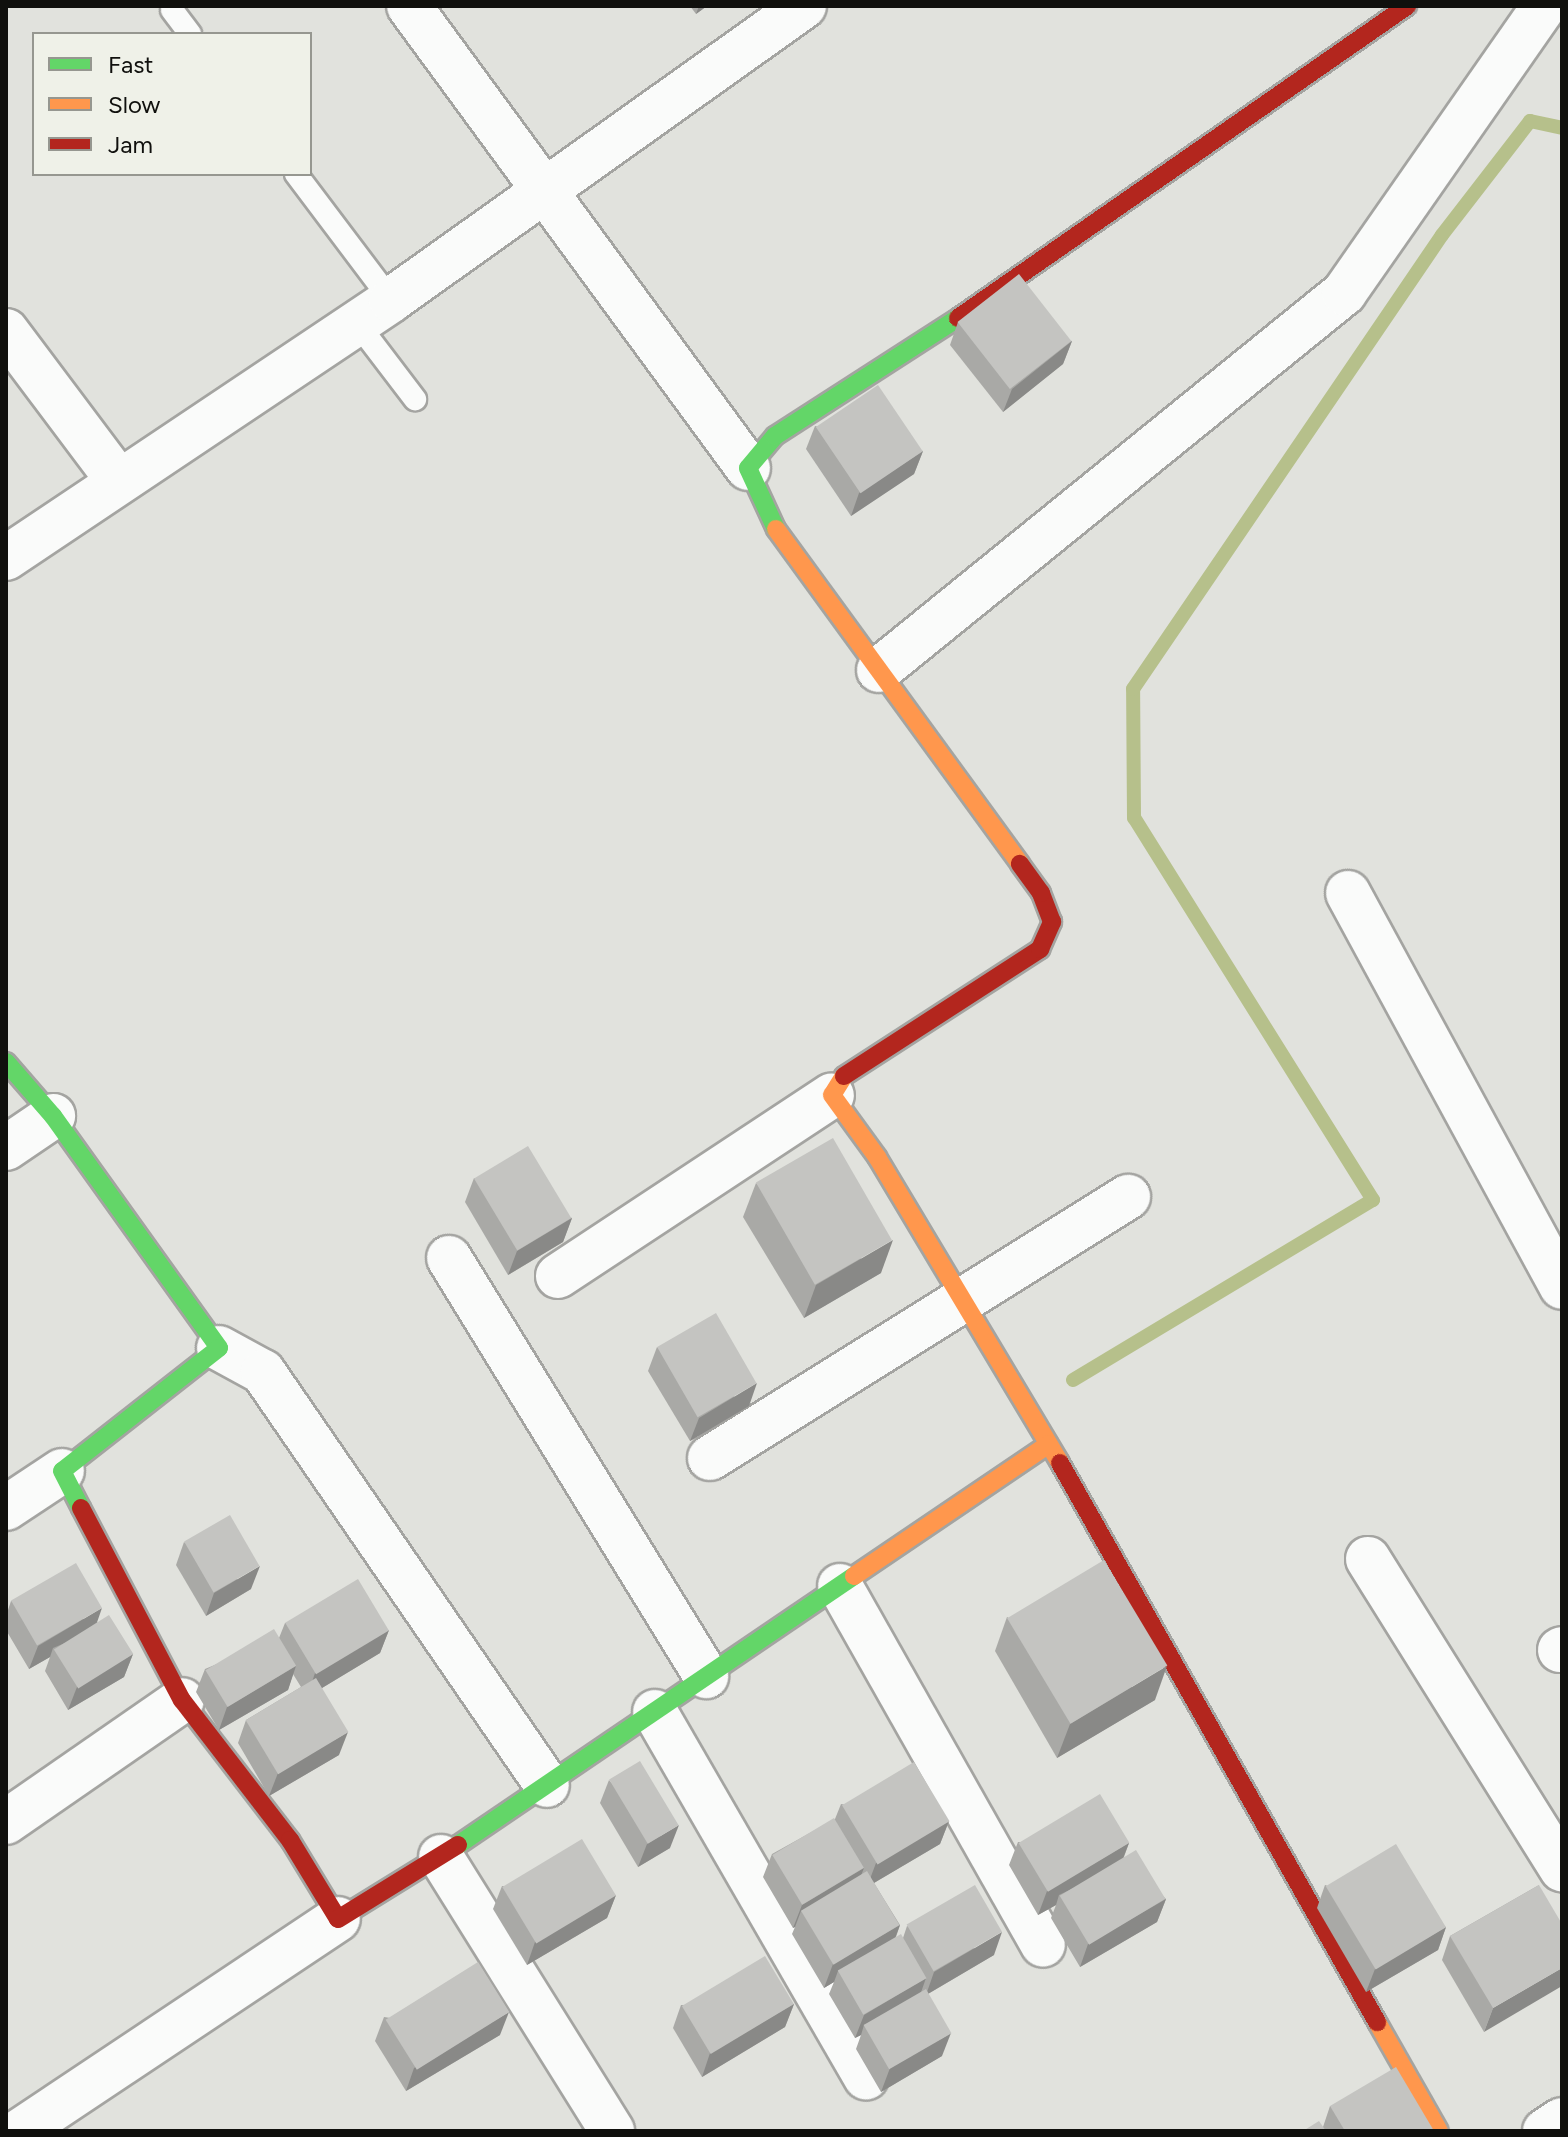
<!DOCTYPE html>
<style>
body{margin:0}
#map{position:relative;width:1568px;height:2137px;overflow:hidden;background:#e1e2dd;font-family:Figtree,sans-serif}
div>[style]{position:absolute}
.stream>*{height:14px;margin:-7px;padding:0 7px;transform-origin:7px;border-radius:7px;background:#b6c08b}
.roads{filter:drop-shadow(2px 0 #a4a4a1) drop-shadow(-2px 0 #a4a4a1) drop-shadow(0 2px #a4a4a1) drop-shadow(0 -2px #a4a4a1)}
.lane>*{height:22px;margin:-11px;padding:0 11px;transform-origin:11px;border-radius:11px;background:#fafbfa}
.street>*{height:44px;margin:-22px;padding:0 22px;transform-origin:22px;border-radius:22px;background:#fafbfa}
.fast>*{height:18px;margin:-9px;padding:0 9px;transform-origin:9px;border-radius:9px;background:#63d668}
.slow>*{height:18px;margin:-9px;padding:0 9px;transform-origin:9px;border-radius:9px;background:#ff974d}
.jam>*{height:18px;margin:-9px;padding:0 9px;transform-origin:9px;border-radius:9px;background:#b3261e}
.wall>*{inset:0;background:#a9a9a6}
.shaded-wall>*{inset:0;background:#898987}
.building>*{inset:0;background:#c4c4c1;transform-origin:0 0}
span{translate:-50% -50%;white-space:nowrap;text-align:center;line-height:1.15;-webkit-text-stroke:6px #eff1e8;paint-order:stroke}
.frame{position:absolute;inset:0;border:8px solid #10100d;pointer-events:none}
.legend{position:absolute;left:32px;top:32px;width:280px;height:144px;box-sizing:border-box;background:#eff1e8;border:2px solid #969790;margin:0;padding:10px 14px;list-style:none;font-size:24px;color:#10100d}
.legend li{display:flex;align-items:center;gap:16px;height:40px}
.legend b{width:40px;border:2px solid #969790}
</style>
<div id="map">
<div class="stream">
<i style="left:1073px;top:1380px;width:350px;rotate:-31deg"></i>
<i style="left:1373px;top:1200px;width:451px;rotate:-122deg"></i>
<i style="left:1134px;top:818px;width:129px;rotate:-90.4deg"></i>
<i style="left:1133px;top:689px;width:549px;rotate:-55.76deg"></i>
<i style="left:1442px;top:235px;width:144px;rotate:-52.3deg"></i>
<i style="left:1530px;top:121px;width:33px;rotate:12deg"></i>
</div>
<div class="roads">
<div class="lane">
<i style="left:172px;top:10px;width:30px;rotate:53deg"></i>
<i style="left:296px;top:174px;width:158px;rotate:53deg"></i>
<i style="left:357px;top:323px;width:96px;rotate:52.7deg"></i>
</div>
<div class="street">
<i style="left:409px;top:6px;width:573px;rotate:53.73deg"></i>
<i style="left:6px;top:331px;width:185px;rotate:53.1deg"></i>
<i style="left:6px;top:558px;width:463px;rotate:-33.8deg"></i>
<i style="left:391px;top:300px;width:507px;rotate:-35.45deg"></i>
<i style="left:879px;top:670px;width:599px;rotate:-39.03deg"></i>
<i style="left:1344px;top:293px;width:350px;rotate:-55.1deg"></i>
<i style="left:1348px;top:893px;width:448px;rotate:61.5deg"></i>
<i style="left:6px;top:1148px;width:57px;rotate:-34.2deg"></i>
<i style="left:449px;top:1258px;width:491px;rotate:58.4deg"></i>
<i style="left:558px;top:1276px;width:328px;rotate:-33.4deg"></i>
<i style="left:219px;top:1348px;width:50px;rotate:28.6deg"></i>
<i style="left:263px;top:1372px;width:501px;rotate:55.49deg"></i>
<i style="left:710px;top:1458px;width:493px;rotate:-32deg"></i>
<i style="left:6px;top:1508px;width:67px;rotate:-33.5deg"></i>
<i style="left:1368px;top:1559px;width:366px;rotate:58deg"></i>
<i style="left:840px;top:1586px;width:412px;rotate:60.5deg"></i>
<i style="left:1560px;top:1650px;width:2px;rotate:-27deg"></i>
<i style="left:655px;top:1712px;width:422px;rotate:60deg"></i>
<i style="left:6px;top:1822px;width:214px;rotate:-34.7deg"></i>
<i style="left:441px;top:1857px;width:323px;rotate:58deg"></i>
<i style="left:20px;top:2131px;width:382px;rotate:-33.7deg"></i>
<i style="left:1545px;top:2131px;width:20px;rotate:-33deg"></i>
</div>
<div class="fast">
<i style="left:776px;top:529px;width:67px;rotate:-114.7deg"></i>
<i style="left:748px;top:468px;width:42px;rotate:-49.8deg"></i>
<i style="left:775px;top:436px;width:218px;rotate:-32.8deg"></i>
<i style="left:6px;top:1062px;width:72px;rotate:49deg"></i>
<i style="left:53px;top:1116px;width:285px;rotate:54.4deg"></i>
<i style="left:219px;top:1348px;width:199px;rotate:141.9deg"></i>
<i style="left:62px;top:1471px;width:42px;rotate:62.8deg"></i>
<i style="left:458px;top:1845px;width:479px;rotate:-34.2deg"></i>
</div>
<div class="slow">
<i style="left:776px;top:529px;width:414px;rotate:53.9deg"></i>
<i style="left:844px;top:1076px;width:22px;rotate:122deg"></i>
<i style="left:832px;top:1095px;width:77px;rotate:54deg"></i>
<i style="left:877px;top:1157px;width:357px;rotate:59.1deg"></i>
<i style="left:854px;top:1576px;width:235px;rotate:-34.1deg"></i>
<i style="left:1377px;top:2022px;width:125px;rotate:60.4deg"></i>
</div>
<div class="jam">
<i style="left:958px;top:318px;width:547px;rotate:-34.79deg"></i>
<i style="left:844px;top:1076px;width:234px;rotate:-32.9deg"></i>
<i style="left:1040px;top:949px;width:30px;rotate:-66deg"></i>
<i style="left:1052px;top:922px;width:31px;rotate:-111deg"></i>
<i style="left:1041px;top:893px;width:36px;rotate:-126deg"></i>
<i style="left:1060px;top:1463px;width:643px;rotate:60.44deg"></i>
<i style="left:81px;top:1508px;width:217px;rotate:62.3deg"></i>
<i style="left:182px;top:1700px;width:177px;rotate:52.4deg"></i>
<i style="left:290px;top:1840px;width:92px;rotate:58.7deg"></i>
<i style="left:338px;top:1919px;width:141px;rotate:-31.7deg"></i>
</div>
</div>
<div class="wall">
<i style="clip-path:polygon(690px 6px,707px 6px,696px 14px)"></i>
<i style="clip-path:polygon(958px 322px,1072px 341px,1063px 364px,1003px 412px,950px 345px)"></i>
<i style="clip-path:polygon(815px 426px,923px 451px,914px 474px,851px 516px,806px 449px)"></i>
<i style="clip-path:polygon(474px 1178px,572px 1218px,563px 1242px,508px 1275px,465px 1202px)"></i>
<i style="clip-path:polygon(756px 1183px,881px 1273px,804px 1318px,743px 1217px)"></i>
<i style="clip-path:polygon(657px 1347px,749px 1406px,690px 1441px,648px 1371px)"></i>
<i style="clip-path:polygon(184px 1542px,251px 1589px,206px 1616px,176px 1565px)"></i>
<i style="clip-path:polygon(11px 1601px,97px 1622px,133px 1654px,124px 1677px,68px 1710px,45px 1671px,50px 1657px,29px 1669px,6px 1630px,6px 1616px)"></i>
<i style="clip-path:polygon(1007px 1617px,1155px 1700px,1057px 1758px,995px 1651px)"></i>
<i style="clip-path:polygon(285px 1623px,389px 1630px,380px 1653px,322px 1688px,339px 1755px,269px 1796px,238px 1743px,246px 1720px,301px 1687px,293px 1674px,288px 1690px,219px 1730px,196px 1692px,205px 1669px,279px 1638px)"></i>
<i style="clip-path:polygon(609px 1780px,670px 1848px,638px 1867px,600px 1803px)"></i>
<i style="clip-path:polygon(841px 1804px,949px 1821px,940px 1844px,874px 1883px,900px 1925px,896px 1937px,903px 1938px,907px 1926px,994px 1955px,928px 1994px,942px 2056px,881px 2092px,856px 2049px,861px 2035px,855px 2038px,829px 1994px,834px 1982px,824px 1988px,792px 1934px,795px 1927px,793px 1928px,763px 1877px,772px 1854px,835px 1819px)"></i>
<i style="clip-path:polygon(1018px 1842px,1129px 1843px,1124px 1857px,1166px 1899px,1157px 1922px,1080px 1967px,1051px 1918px,1056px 1905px,1038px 1915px,1009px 1865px)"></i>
<i style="clip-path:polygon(1325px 1885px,1446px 1927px,1438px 1950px,1366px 1992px,1317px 1908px)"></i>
<i style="clip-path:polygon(1539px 1885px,1484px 2032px,1442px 1960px,1450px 1936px)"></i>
<i style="clip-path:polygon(502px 1886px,616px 1895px,607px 1918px,527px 1965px,493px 1909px)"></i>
<i style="clip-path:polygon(794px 2004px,785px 2027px,702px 2077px,673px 2028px,681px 2005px)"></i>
<i style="clip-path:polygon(384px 2017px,500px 2035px,406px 2091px,375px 2041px)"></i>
<i style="clip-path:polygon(1330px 2106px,1434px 2131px,1303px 2131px,1323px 2127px)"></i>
</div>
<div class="shaded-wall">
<i style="clip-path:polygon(699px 6px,707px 6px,696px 14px)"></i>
<i style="clip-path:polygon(1072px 341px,1063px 364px,1003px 412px,1012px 389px)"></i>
<i style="clip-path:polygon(923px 451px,914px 474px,851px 516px,859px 493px)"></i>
<i style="clip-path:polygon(572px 1218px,563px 1242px,508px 1275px,517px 1251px)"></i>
<i style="clip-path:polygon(893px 1240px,881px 1273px,804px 1318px,816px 1285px)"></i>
<i style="clip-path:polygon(757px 1383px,749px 1406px,690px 1441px,699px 1418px)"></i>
<i style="clip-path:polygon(260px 1566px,251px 1589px,206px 1616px,214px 1593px)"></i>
<i style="clip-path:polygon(102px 1608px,94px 1631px,53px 1648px,50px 1657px,29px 1669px,38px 1646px)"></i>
<i style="clip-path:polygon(389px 1630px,380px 1653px,307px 1697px,315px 1673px)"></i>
<i style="clip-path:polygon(133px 1654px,124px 1677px,68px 1710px,77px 1687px)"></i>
<i style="clip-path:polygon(296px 1666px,288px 1690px,219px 1730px,227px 1707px)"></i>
<i style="clip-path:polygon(1167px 1666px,1155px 1700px,1057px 1758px,1070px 1724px)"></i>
<i style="clip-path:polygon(348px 1732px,339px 1755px,269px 1796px,278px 1773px)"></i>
<i style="clip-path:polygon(949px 1821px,940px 1844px,867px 1887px,876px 1863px)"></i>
<i style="clip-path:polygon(679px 1825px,670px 1848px,638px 1867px,647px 1844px)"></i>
<i style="clip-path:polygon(1129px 1843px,1120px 1866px,1059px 1895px,1056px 1905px,1038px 1915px,1047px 1891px)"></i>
<i style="clip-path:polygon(864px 1868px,855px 1891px,801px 1911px,795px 1927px,793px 1928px,802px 1905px)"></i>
<i style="clip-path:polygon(616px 1895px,607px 1918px,527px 1965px,535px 1942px)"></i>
<i style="clip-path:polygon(1166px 1899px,1157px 1922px,1080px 1967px,1088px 1944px)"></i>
<i style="clip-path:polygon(900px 1925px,891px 1949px,838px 1971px,834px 1982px,824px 1988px,833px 1964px)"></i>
<i style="clip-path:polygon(1446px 1927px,1438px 1950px,1366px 1992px,1375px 1969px)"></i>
<i style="clip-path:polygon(1002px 1932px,994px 1955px,926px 1995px,934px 1972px)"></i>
<i style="clip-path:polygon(1562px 1968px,1562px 1986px,1484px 2032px,1493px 2008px)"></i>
<i style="clip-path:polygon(926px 1978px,918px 2001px,864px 2025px,861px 2035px,855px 2038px,864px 2015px)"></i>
<i style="clip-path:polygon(794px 2004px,785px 2027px,702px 2077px,710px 2053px)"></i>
<i style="clip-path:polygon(509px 2012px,500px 2035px,406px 2091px,414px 2068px)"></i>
<i style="clip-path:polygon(951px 2033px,942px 2056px,881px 2092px,890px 2068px)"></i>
</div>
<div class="building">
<i style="left:1019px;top:274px;width:85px;height:78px;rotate:52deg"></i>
<i style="left:878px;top:385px;width:80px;height:75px;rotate:56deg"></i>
<i style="left:833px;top:1138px;width:118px;height:89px;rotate:60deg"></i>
<i style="left:528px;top:1146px;width:84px;height:63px;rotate:59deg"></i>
<i style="left:716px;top:1313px;width:81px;height:68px;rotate:60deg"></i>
<i style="left:230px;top:1515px;width:59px;height:53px;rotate:60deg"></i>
<i style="left:1104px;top:1560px;width:123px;height:113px;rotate:59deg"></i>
<i style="left:76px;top:1563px;width:52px;height:75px;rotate:60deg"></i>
<i style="left:358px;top:1579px;width:60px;height:85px;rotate:59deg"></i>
<i style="left:109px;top:1615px;width:46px;height:65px;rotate:58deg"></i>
<i style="left:274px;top:1629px;width:43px;height:80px;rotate:59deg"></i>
<i style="left:316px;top:1678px;width:63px;height:82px;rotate:59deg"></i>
<i style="left:640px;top:1761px;width:75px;height:36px;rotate:59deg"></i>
<i style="left:914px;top:1762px;width:69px;height:84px;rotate:59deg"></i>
<i style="left:1100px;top:1794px;width:57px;height:95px;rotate:59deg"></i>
<i style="left:834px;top:1818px;width:58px;height:72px;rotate:59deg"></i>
<i style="left:582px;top:1839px;width:66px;height:93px;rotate:59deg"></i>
<i style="left:1396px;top:1844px;width:97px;height:82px;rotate:59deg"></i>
<i style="left:1136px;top:1850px;width:57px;height:89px;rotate:59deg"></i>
<i style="left:867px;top:1871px;width:63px;height:77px;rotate:59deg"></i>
<i style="left:975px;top:1885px;width:54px;height:79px;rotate:60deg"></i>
<i style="clip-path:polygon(1539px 1885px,1562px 1924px,1562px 1968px,1493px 2008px,1450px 1936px)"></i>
<i style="left:901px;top:1934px;width:51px;height:73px;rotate:60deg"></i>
<i style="left:765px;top:1956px;width:56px;height:97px;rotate:59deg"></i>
<i style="left:478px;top:1962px;width:59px;height:109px;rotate:58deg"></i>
<i style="left:926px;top:1989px;width:51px;height:72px;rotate:60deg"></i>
<i style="clip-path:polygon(1396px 2067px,1434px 2131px,1345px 2131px,1330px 2106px)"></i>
<i style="clip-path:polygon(1319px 2121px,1326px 2131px,1303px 2131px)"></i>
</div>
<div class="frame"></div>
<ul class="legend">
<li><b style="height:10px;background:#63d668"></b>Fast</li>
<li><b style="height:10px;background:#ff974d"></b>Slow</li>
<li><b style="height:10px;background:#b3261e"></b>Jam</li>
</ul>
</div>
